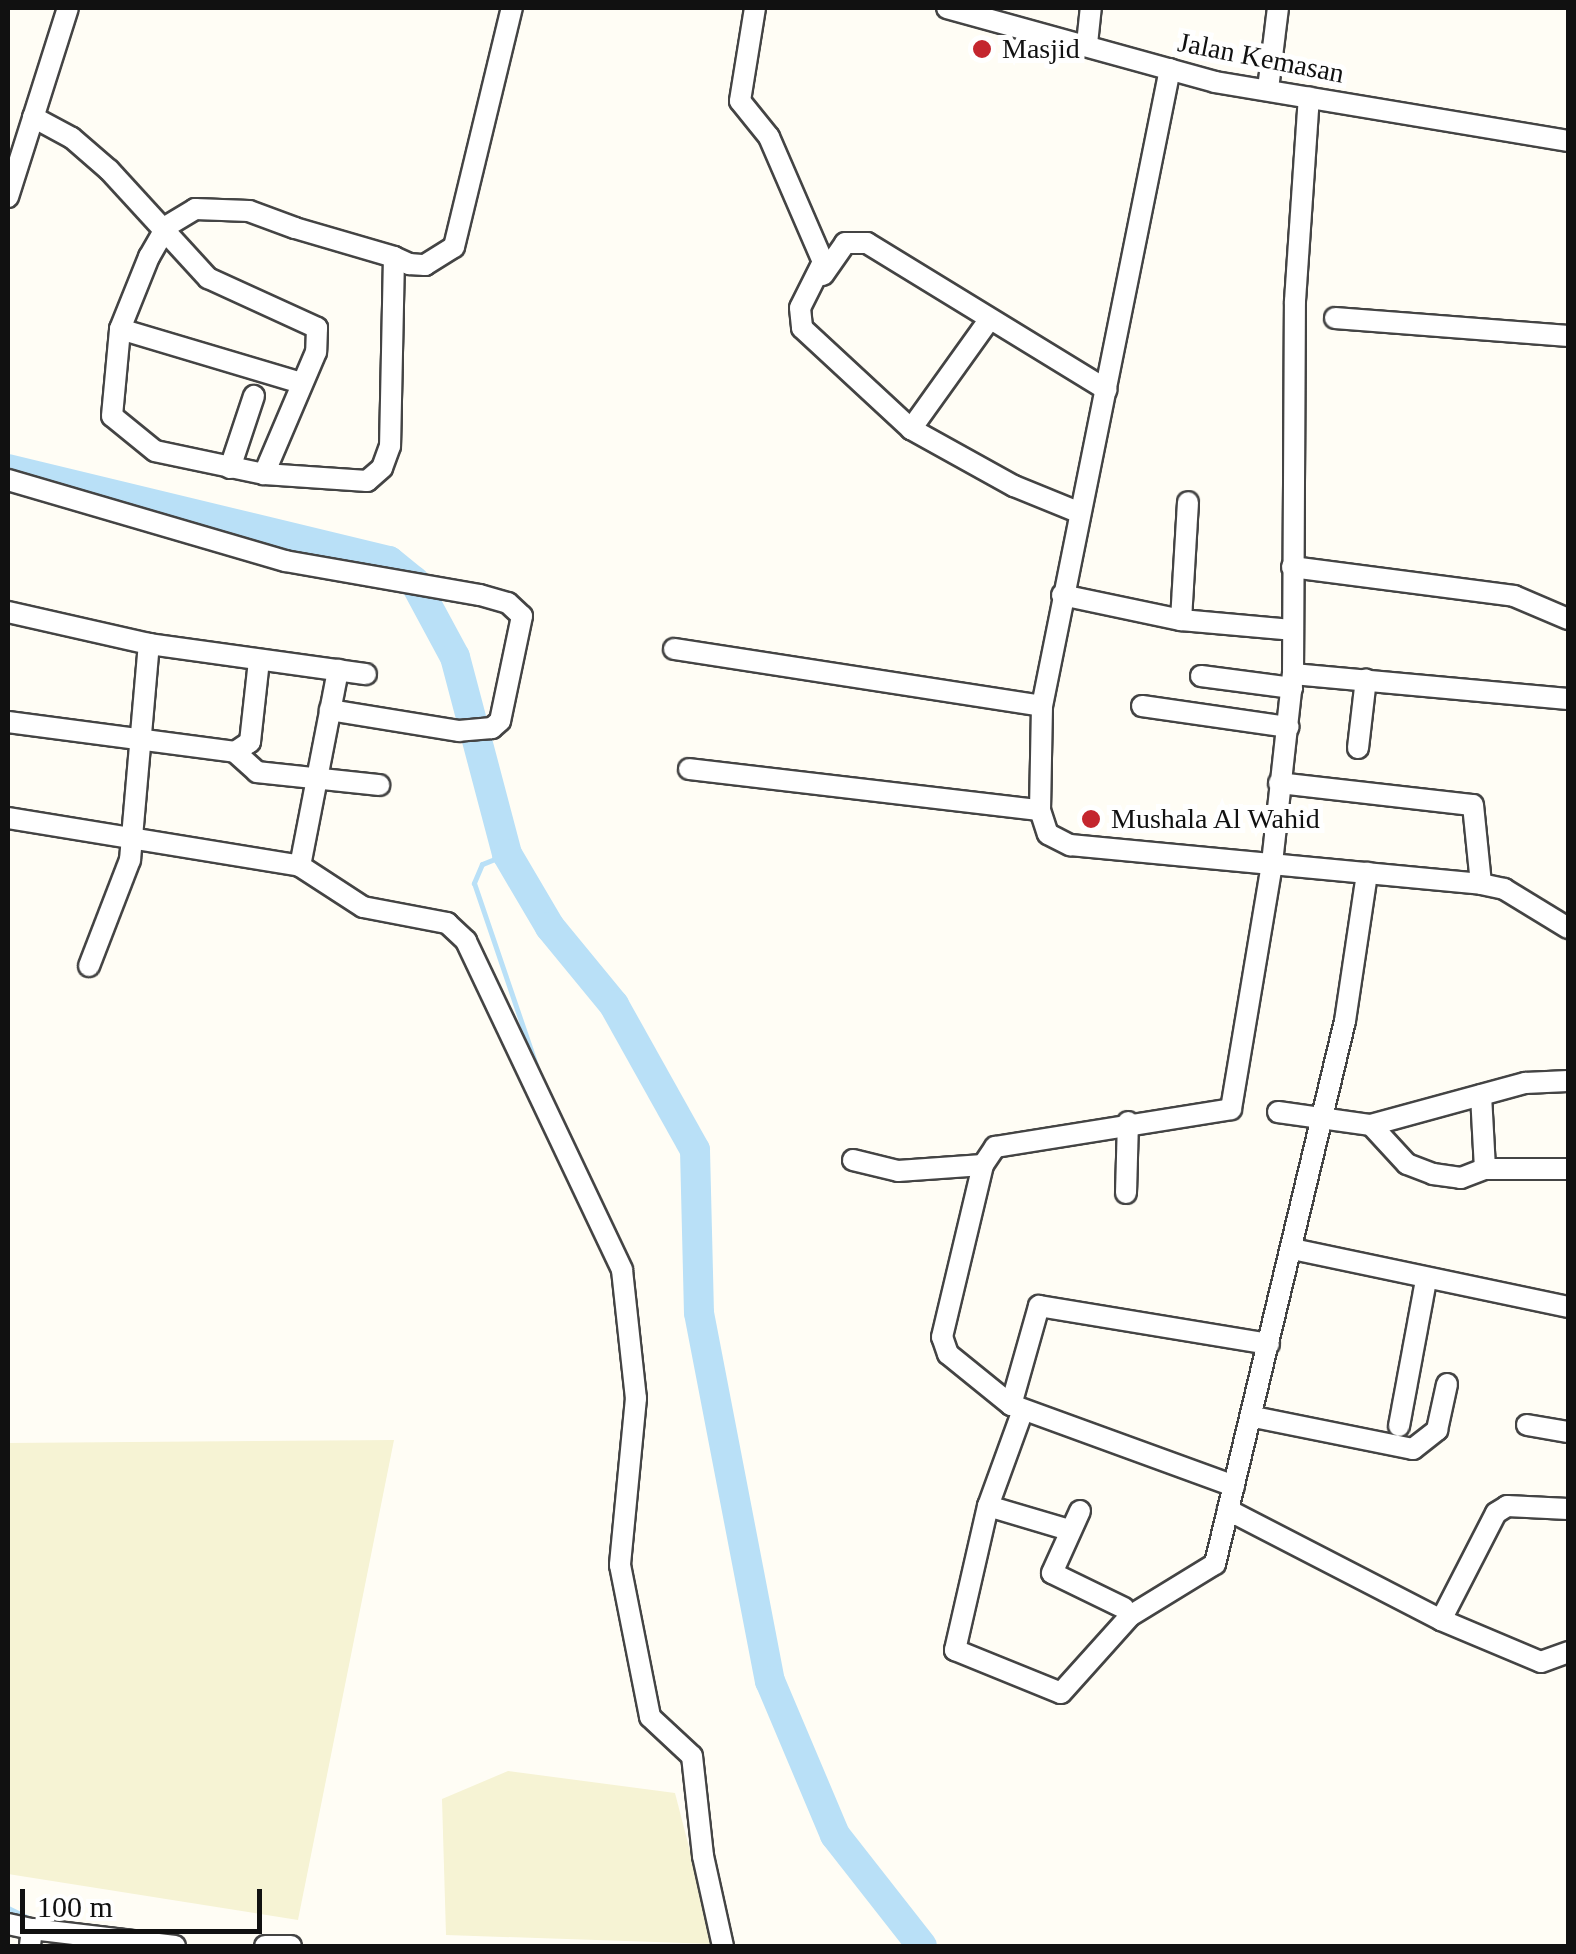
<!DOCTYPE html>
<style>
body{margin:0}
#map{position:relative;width:1576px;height:1954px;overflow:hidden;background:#fffdf5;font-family:Georgia,serif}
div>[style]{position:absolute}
.farmland>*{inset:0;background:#f6f3d4}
.stream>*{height:5px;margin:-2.5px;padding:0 2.5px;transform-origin:2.5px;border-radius:2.5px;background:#b9e0f7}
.river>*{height:30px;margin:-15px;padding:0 15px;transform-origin:15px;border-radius:15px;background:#b9e0f7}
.roads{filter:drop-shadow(2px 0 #444) drop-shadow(-2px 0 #444) drop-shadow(0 2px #444) drop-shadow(0 -2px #444)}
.minor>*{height:20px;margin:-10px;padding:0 10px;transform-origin:10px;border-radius:10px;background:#fff}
.dots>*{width:28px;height:28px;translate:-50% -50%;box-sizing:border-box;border:5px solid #fff;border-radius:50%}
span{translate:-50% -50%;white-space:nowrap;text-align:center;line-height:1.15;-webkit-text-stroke:10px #fff;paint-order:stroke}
.poi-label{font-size:28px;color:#111}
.left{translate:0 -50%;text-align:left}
.street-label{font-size:28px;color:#111}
.frame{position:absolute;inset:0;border:10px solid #111;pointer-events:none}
.scale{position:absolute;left:20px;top:1889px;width:242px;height:45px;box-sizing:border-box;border:5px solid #111;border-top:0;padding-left:12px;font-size:30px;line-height:35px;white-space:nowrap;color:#111;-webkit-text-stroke:8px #fff;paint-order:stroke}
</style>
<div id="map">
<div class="farmland">
<i style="clip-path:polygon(394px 1440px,298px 1920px,8px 1874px,8px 1443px)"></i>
<i style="clip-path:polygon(508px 1771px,675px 1793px,714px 1944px,446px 1935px,442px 1799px)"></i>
</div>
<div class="stream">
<i style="left:507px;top:854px;width:27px;rotate:158deg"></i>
<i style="left:482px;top:864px;width:21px;rotate:113deg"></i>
<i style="left:474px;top:883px;width:199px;rotate:71.2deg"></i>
<i style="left:8px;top:1908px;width:25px;rotate:26deg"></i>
</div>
<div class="river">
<i style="left:8px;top:469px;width:392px;rotate:13.6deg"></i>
<i style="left:389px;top:561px;width:32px;rotate:39deg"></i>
<i style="left:414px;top:581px;width:86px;rotate:61.7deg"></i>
<i style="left:455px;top:657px;width:204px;rotate:75.2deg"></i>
<i style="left:507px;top:854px;width:85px;rotate:59.5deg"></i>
<i style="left:550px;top:927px;width:101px;rotate:50.6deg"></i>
<i style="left:614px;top:1005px;width:166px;rotate:60.8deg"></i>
<i style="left:695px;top:1150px;width:163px;rotate:88.6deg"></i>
<i style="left:699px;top:1313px;width:375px;rotate:79.1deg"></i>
<i style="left:770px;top:1681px;width:167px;rotate:67.1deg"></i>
<i style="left:835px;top:1835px;width:141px;rotate:51.9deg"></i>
</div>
<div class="roads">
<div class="minor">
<i style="left:755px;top:8px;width:94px;rotate:99.2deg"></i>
<i style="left:740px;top:101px;width:46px;rotate:51.1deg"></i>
<i style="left:769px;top:137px;width:136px;rotate:66.6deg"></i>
<i style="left:823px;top:262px;width:51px;rotate:116.6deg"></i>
<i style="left:800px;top:308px;width:20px;rotate:84deg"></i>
<i style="left:802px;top:328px;width:149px;rotate:42.8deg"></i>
<i style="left:911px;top:429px;width:118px;rotate:29deg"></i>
<i style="left:1014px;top:486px;width:71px;rotate:22.2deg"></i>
<i style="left:947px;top:8px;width:278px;rotate:15.4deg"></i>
<i style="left:1215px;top:82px;width:358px;rotate:9.5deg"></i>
<i style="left:1087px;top:44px;width:36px;rotate:-84deg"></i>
<i style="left:1170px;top:69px;width:650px;rotate:101.36deg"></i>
<i style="left:1042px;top:706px;width:104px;rotate:91.1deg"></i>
<i style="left:1040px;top:810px;width:25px;rotate:72deg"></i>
<i style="left:1048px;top:834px;width:25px;rotate:27deg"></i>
<i style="left:1070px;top:845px;width:413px;rotate:5.4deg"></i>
<i style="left:1481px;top:884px;width:24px;rotate:12deg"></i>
<i style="left:1504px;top:889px;width:75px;rotate:31.4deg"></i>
<i style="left:1268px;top:89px;width:82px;rotate:-83deg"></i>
<i style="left:33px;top:117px;width:44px;rotate:28.3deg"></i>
<i style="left:72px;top:138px;width:49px;rotate:40.9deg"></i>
<i style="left:109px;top:170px;width:147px;rotate:47.5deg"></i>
<i style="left:208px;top:278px;width:120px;rotate:24.6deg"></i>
<i style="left:317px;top:328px;width:24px;rotate:92deg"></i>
<i style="left:316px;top:352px;width:133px;rotate:113.1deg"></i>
<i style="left:8px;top:197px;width:198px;rotate:-72.4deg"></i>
<i style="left:394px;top:257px;width:189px;rotate:91.2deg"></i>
<i style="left:390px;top:446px;width:23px;rotate:110deg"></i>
<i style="left:382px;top:468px;width:20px;rotate:139deg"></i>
<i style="left:367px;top:481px;width:103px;rotate:-176.1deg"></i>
<i style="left:264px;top:474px;width:111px;rotate:-168.1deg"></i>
<i style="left:155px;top:451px;width:55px;rotate:-140.9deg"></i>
<i style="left:112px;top:416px;width:87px;rotate:-84.7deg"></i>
<i style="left:120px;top:329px;width:78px;rotate:-68.1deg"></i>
<i style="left:149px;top:257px;width:36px;rotate:-60deg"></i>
<i style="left:167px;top:226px;width:33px;rotate:-31deg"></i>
<i style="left:195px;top:209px;width:54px;rotate:2.1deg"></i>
<i style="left:249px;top:211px;width:49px;rotate:20.3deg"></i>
<i style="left:295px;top:228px;width:103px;rotate:16.3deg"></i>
<i style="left:394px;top:257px;width:17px;rotate:25deg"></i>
<i style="left:409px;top:264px;width:16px;rotate:4deg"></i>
<i style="left:425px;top:265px;width:34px;rotate:-32deg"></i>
<i style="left:454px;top:247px;width:246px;rotate:-76.4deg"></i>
<i style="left:823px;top:275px;width:39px;rotate:-55deg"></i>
<i style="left:845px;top:243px;width:22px"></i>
<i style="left:867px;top:243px;width:281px;rotate:31.5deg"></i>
<i style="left:1335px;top:318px;width:234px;rotate:4.4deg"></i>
<i style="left:120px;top:329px;width:186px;rotate:16.6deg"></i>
<i style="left:911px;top:429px;width:134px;rotate:-54.4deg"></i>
<i style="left:230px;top:468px;width:76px;rotate:-71.6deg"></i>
<i style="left:8px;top:480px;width:289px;rotate:16.3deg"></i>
<i style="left:285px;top:561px;width:198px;rotate:9.9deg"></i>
<i style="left:480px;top:595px;width:29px;rotate:16deg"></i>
<i style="left:508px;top:603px;width:19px;rotate:43deg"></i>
<i style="left:522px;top:616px;width:107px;rotate:101.8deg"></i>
<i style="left:500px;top:721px;width:11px;rotate:139deg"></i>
<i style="left:492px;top:728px;width:33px;rotate:175deg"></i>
<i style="left:459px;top:731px;width:131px;rotate:-170.8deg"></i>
<i style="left:1292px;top:567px;width:224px;rotate:7.4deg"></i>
<i style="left:1514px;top:596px;width:59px;rotate:23.1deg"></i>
<i style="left:1062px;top:595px;width:122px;rotate:11.9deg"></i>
<i style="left:1181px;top:620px;width:111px;rotate:5.1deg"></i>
<i style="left:8px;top:612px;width:145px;rotate:12.8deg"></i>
<i style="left:149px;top:644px;width:219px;rotate:7.9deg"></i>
<i style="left:1181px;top:620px;width:118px;rotate:-86.6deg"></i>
<i style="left:674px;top:649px;width:372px;rotate:8.8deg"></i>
<i style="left:1293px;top:674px;width:276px;rotate:5.2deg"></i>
<i style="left:1201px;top:676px;width:92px;rotate:7.5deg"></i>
<i style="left:1142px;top:706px;width:148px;rotate:8.2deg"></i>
<i style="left:8px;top:722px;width:229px;rotate:7.5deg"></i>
<i style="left:235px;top:752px;width:18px;rotate:-34deg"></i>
<i style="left:250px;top:742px;width:82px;rotate:-83.7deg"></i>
<i style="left:1358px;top:748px;width:69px;rotate:-83.4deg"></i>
<i style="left:235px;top:752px;width:30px;rotate:42deg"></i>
<i style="left:257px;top:772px;width:123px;rotate:6.1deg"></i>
<i style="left:689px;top:769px;width:353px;rotate:6.7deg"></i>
<i style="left:1279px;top:783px;width:195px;rotate:6.5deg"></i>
<i style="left:1473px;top:805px;width:79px;rotate:84.2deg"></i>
<i style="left:8px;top:818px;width:296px;rotate:9.3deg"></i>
<i style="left:300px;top:866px;width:75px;rotate:33.1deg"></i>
<i style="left:363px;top:907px;width:86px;rotate:10.8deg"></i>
<i style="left:447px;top:923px;width:26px;rotate:43deg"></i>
<i style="left:466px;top:941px;width:364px;rotate:64.6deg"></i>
<i style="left:622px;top:1270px;width:129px;rotate:83.8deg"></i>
<i style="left:636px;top:1398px;width:168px;rotate:95.5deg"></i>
<i style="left:620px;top:1565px;width:155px;rotate:78.8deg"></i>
<i style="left:650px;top:1717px;width:57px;rotate:42.9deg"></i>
<i style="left:692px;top:1756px;width:101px;rotate:83.7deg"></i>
<i style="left:703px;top:1856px;width:92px;rotate:77.5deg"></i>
<i style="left:300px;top:866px;width:200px;rotate:-79deg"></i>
<i style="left:89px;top:966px;width:114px;rotate:-68.9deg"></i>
<i style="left:130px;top:860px;width:217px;rotate:-85deg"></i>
<i style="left:1481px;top:1095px;width:74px;rotate:86.9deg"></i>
<i style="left:1278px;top:1112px;width:94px;rotate:8deg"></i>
<i style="left:1371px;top:1125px;width:160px;rotate:-15.3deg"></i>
<i style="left:1525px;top:1083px;width:43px;rotate:-2.7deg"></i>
<i style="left:1371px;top:1125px;width:53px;rotate:47.3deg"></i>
<i style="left:1407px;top:1164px;width:28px;rotate:21deg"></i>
<i style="left:1433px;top:1174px;width:28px;rotate:8deg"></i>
<i style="left:1461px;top:1178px;width:26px;rotate:-21deg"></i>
<i style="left:1485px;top:1169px;width:83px"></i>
<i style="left:853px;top:1160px;width:46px;rotate:13.7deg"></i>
<i style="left:898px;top:1171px;width:85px;rotate:-4deg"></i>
<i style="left:1126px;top:1193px;width:71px;rotate:-88.4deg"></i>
<i style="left:1293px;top:1249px;width:281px;rotate:11.9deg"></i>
<i style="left:1011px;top:1405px;width:103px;rotate:-74.2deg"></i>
<i style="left:1039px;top:1306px;width:233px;rotate:9.4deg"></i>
<i style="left:1023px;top:1410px;width:102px;rotate:110deg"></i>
<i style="left:988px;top:1506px;width:148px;rotate:102.9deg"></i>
<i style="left:955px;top:1650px;width:114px;rotate:22.1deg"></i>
<i style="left:1061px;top:1693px;width:103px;rotate:-48.1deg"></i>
<i style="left:1130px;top:1616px;width:100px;rotate:-31.5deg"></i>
<i style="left:1215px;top:1564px;width:558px;rotate:-76.54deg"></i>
<i style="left:1345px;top:1021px;width:150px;rotate:-81.5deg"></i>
<i style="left:1254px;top:1417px;width:162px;rotate:11.4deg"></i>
<i style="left:1413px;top:1449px;width:31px;rotate:-38deg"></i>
<i style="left:1437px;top:1430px;width:47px;rotate:-77.7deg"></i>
<i style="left:1527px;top:1425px;width:42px;rotate:9.7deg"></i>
<i style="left:1399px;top:1426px;width:147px;rotate:-79.5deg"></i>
<i style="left:1234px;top:1486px;width:237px;rotate:-160deg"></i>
<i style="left:1011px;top:1405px;width:81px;rotate:-141deg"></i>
<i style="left:948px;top:1354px;width:18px;rotate:-109deg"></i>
<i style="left:942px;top:1337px;width:177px;rotate:-76.6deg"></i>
<i style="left:983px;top:1165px;width:22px;rotate:-56deg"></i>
<i style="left:995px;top:1147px;width:239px;rotate:-9.1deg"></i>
<i style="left:1231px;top:1109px;width:249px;rotate:-80.5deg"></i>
<i style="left:1272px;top:863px;width:190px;rotate:-83.7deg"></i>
<i style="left:1293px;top:674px;width:373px;rotate:-89.7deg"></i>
<i style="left:1295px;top:301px;width:204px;rotate:-86.1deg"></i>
<i style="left:988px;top:1506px;width:84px;rotate:16.5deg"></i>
<i style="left:1228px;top:1510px;width:240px;rotate:27.3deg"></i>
<i style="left:1441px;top:1620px;width:108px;rotate:22.8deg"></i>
<i style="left:1541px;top:1662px;width:29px;rotate:-20deg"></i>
<i style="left:1080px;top:1511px;width:68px;rotate:114.3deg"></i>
<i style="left:1052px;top:1573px;width:80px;rotate:25.9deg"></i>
<i style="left:1441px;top:1620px;width:120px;rotate:-62.8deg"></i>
<i style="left:1496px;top:1513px;width:13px;rotate:-32deg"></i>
<i style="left:1507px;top:1506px;width:61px;rotate:2.8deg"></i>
<i style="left:8px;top:1924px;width:25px;rotate:12deg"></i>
<i style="left:32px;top:1929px;width:17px;rotate:97deg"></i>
<i style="left:32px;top:1929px;width:144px;rotate:6.8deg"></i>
<i style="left:265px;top:1946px;width:26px"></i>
</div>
</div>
<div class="dots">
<i style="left:982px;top:49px;background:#c4262e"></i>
<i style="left:1091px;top:819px;background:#c4262e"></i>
</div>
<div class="poi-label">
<span class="left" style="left:1002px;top:49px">Masjid</span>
<span class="left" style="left:1111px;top:819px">Mushala Al Wahid</span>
</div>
<div class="street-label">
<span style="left:1261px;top:58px;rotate:11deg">Jalan Kemasan</span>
</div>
<div class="frame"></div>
<div class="scale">100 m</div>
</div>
